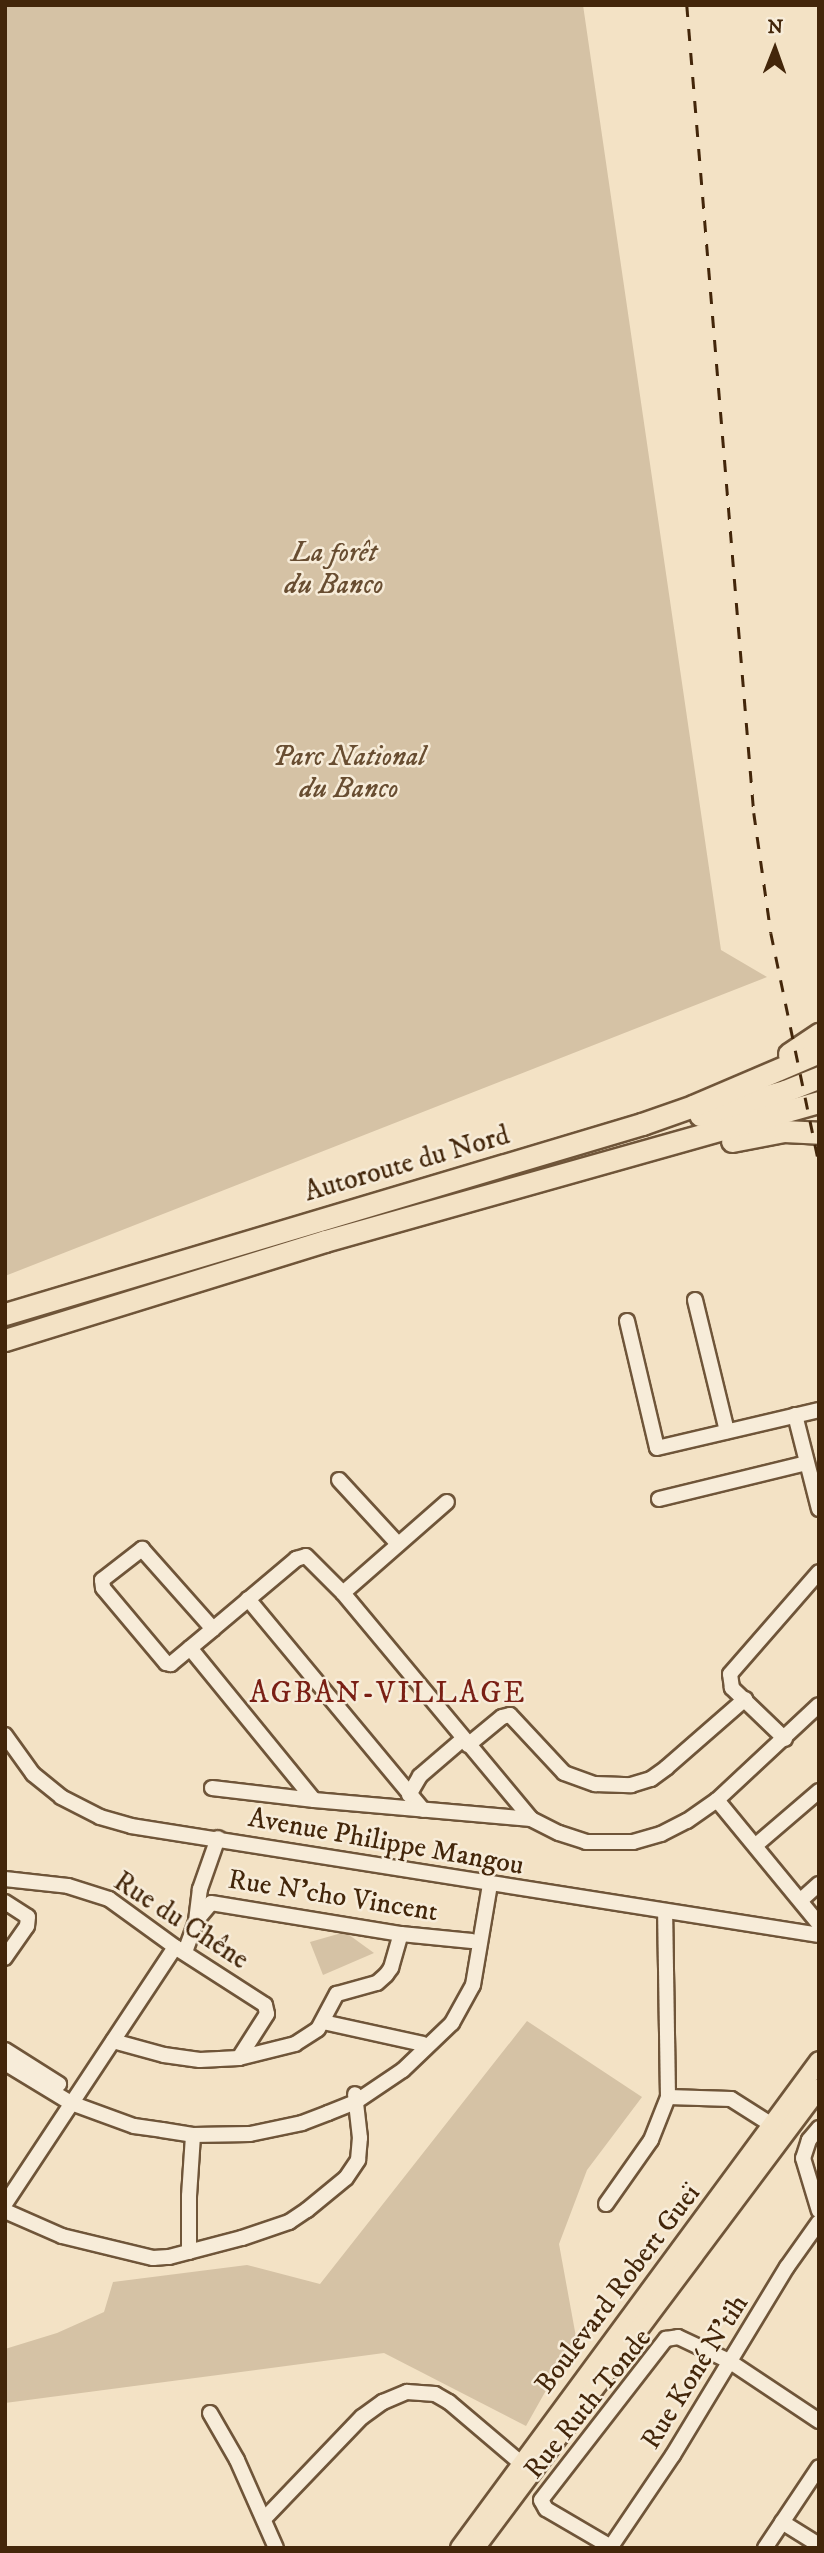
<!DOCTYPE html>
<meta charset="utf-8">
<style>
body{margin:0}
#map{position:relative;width:824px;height:2553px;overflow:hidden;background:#f3e2c5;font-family:"IM FELL DW Pica",serif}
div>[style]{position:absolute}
.green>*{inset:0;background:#d5c2a5}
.roads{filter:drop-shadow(2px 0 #6f5539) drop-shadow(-2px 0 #6f5539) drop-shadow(0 2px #6f5539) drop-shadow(0 -2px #6f5539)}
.minor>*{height:14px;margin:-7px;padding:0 7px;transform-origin:7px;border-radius:7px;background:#f7ecd9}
.major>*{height:18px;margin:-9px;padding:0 9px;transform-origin:9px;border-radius:9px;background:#f3e2c5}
.highway>*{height:21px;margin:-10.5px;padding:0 10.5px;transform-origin:10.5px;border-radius:10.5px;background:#f3e2c5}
.rail>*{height:2.5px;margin-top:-1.25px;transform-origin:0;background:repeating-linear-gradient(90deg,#43260a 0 12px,transparent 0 24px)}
span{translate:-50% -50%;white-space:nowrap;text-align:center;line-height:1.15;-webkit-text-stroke:5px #f7ecd9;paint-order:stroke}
.park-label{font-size:28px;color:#684d31;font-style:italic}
.street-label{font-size:28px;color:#43260a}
.neighbourhood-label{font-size:30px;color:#7a1f14;letter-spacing:2px}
.frame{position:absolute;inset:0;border:7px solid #43260a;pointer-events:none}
.north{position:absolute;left:740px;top:14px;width:70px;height:70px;-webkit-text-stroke:5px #f7ecd9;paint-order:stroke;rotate:1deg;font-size:19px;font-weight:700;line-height:28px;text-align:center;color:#43260a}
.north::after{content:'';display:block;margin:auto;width:24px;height:32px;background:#43260a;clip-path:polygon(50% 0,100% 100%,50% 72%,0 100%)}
</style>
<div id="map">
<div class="green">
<i style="clip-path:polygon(5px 5px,583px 5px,721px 950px,767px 977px,5px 1276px)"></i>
<i style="clip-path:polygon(345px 1932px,374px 1953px,323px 1975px,310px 1942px)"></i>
<i style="clip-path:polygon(527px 2021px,642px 2097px,587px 2170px,559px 2244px,576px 2337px,526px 2426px,384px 2353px,5px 2403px,5px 2349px,57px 2333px,104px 2312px,113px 2282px,247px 2265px,320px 2284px)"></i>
</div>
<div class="roads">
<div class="minor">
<i style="left:695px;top:1300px;width:135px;rotate:76.3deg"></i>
<i style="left:627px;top:1321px;width:130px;rotate:76.7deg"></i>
<i style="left:657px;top:1448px;width:166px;rotate:-13.2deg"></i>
<i style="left:795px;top:1415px;width:97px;rotate:75.7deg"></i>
<i style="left:339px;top:1480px;width:87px;rotate:47.3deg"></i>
<i style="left:659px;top:1499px;width:152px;rotate:-13.7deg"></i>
<i style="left:142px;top:1549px;width:107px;rotate:48.4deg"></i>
<i style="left:213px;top:1629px;width:55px;rotate:140.2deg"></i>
<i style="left:171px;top:1664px;width:5px;rotate:-169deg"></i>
<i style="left:166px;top:1663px;width:98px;rotate:-130deg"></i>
<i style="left:103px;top:1588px;width:8px;rotate:-97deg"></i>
<i style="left:102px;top:1580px;width:51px;rotate:-37.8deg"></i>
<i style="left:343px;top:1593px;width:138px;rotate:-41.2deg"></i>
<i style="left:248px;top:1599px;width:274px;rotate:50.3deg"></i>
<i style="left:213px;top:1629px;width:109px;rotate:-40.1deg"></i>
<i style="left:296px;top:1559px;width:10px;rotate:-17deg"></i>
<i style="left:306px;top:1556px;width:52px;rotate:45deg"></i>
<i style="left:343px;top:1593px;width:294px;rotate:50.2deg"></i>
<i style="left:531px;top:1819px;width:31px;rotate:27deg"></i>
<i style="left:559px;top:1833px;width:28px;rotate:18deg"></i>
<i style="left:586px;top:1842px;width:47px"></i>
<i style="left:633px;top:1842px;width:29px;rotate:-16deg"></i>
<i style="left:661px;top:1834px;width:29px;rotate:-27deg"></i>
<i style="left:687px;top:1821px;width:37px;rotate:-35deg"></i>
<i style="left:717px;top:1800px;width:139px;rotate:-43deg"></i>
<i style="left:190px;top:1648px;width:196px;rotate:50.8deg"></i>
<i style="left:314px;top:1800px;width:218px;rotate:5deg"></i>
<i style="left:5px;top:1735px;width:48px;rotate:54.3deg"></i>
<i style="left:33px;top:1774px;width:36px;rotate:39deg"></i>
<i style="left:61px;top:1797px;width:44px;rotate:27.1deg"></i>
<i style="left:100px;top:1817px;width:32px;rotate:16deg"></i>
<i style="left:131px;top:1826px;width:697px;rotate:9deg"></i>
<i style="left:785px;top:1739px;width:74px;rotate:-136.1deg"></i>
<i style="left:732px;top:1688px;width:14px;rotate:-98deg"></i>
<i style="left:730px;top:1674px;width:135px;rotate:-48.9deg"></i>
<i style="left:468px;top:1745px;width:44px;rotate:-39.5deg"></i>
<i style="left:502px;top:1717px;width:8px;rotate:-14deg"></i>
<i style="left:510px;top:1715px;width:79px;rotate:47deg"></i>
<i style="left:564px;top:1773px;width:33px;rotate:20deg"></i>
<i style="left:595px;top:1784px;width:36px;rotate:2deg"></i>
<i style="left:631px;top:1785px;width:21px;rotate:-17deg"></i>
<i style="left:651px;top:1779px;width:19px;rotate:-36deg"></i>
<i style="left:666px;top:1768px;width:105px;rotate:-41.1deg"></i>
<i style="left:212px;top:1788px;width:103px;rotate:6.7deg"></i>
<i style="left:409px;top:1795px;width:22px;rotate:-60deg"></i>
<i style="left:420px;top:1776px;width:57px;rotate:-40.7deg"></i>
<i style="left:717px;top:1800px;width:161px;rotate:50.6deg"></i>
<i style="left:756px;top:1845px;width:83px;rotate:-40.6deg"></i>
<i style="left:5px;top:1879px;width:63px;rotate:6.3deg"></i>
<i style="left:68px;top:1886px;width:43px;rotate:17.6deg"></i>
<i style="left:109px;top:1899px;width:82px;rotate:36deg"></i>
<i style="left:175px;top:1947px;width:107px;rotate:32.8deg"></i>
<i style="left:265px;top:2005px;width:9px;rotate:77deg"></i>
<i style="left:267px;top:2014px;width:52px;rotate:122.5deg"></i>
<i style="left:801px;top:1900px;width:24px;rotate:-42deg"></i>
<i style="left:5px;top:1902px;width:27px;rotate:33deg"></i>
<i style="left:28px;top:1917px;width:9px;rotate:96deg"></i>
<i style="left:27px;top:1926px;width:39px;rotate:125deg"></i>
<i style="left:196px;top:1921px;width:23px;rotate:-50deg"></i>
<i style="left:211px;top:1903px;width:193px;rotate:9.3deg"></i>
<i style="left:401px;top:1934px;width:71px;rotate:5.6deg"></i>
<i style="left:185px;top:1952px;width:33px;rotate:-70deg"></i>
<i style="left:196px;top:1921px;width:32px;rotate:-83deg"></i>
<i style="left:200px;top:1889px;width:54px;rotate:-70.6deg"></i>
<i style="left:323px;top:2022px;width:102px;rotate:12.4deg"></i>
<i style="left:113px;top:2041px;width:53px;rotate:15.4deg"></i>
<i style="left:164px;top:2055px;width:36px;rotate:8deg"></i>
<i style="left:200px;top:2060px;width:39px;rotate:-3deg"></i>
<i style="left:239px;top:2058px;width:58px;rotate:-14deg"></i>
<i style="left:295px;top:2044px;width:27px;rotate:-33deg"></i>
<i style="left:318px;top:2029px;width:40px;rotate:-62deg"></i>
<i style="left:337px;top:1994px;width:41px;rotate:-15.4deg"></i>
<i style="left:377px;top:1983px;width:12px;rotate:-42deg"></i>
<i style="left:386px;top:1975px;width:9px;rotate:-54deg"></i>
<i style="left:391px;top:1968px;width:35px;rotate:-74deg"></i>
<i style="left:5px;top:2050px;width:64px;rotate:32.2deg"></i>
<i style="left:5px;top:2063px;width:77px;rotate:31.2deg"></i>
<i style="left:71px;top:2103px;width:67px;rotate:20.1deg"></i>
<i style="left:134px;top:2126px;width:28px;rotate:8deg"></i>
<i style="left:162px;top:2130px;width:31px;rotate:9deg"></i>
<i style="left:193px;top:2135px;width:57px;rotate:-1deg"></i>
<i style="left:250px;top:2134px;width:53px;rotate:-11.9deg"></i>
<i style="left:302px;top:2123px;width:28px;rotate:-21deg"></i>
<i style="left:328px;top:2113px;width:31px;rotate:-22deg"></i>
<i style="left:357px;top:2101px;width:55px;rotate:-34deg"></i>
<i style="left:403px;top:2070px;width:68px;rotate:-43.8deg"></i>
<i style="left:452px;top:2023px;width:43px;rotate:-61.1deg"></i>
<i style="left:473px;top:1985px;width:102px;rotate:-80.4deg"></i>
<i style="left:668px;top:2097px;width:63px;rotate:1.8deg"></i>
<i style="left:731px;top:2099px;width:49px;rotate:32.4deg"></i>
<i style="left:819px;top:2128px;width:16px;rotate:130deg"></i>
<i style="left:809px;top:2140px;width:19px;rotate:108deg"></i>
<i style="left:803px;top:2158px;width:55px;rotate:73.2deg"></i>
<i style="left:5px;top:2204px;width:308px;rotate:-56.5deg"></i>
<i style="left:606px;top:2204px;width:78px;rotate:-54.9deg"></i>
<i style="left:651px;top:2140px;width:46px;rotate:-68.4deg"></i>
<i style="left:668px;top:2097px;width:185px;rotate:-90.9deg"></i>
<i style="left:5px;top:2211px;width:62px;rotate:23.7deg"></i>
<i style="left:62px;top:2236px;width:94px;rotate:13.6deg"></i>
<i style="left:153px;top:2258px;width:16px;rotate:-4deg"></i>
<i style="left:169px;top:2257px;width:75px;rotate:-14.6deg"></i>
<i style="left:242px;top:2238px;width:50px;rotate:-18.8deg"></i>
<i style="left:289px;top:2222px;width:22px;rotate:-34deg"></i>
<i style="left:307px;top:2210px;width:50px;rotate:-39.4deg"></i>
<i style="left:346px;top:2178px;width:22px;rotate:-56deg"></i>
<i style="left:358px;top:2160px;width:22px;rotate:-85deg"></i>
<i style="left:360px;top:2138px;width:44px;rotate:-96.5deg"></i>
<i style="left:189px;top:2252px;width:56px;rotate:-90deg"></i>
<i style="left:189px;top:2196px;width:61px;rotate:-86.2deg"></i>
<i style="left:210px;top:2413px;width:54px;rotate:60.1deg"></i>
<i style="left:237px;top:2460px;width:96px;rotate:66.1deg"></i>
<i style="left:265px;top:2518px;width:140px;rotate:-46.2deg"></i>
<i style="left:362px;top:2417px;width:26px;rotate:-36deg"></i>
<i style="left:383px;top:2402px;width:26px;rotate:-23deg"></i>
<i style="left:407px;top:2392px;width:28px;rotate:4deg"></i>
<i style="left:435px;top:2394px;width:16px;rotate:30deg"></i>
<i style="left:449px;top:2402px;width:94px;rotate:40.3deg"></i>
<i style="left:782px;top:2522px;width:44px;rotate:31.9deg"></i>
<i style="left:611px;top:2547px;width:75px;rotate:-149.7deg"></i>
<i style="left:546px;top:2509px;width:10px;rotate:-119deg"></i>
<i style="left:541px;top:2500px;width:204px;rotate:-52.2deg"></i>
<i style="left:666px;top:2339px;width:12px;rotate:-9deg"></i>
<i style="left:678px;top:2337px;width:56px;rotate:25.2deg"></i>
<i style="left:729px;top:2361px;width:108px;rotate:33.7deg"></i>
<i style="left:610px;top:2548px;width:112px;rotate:-55.9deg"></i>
<i style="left:673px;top:2455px;width:220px;rotate:-58.8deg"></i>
<i style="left:787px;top:2267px;width:55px;rotate:-54.6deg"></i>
<i style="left:765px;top:2548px;width:97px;rotate:-56.3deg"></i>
</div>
<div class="major">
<i style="left:460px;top:2548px;width:605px;rotate:-53.6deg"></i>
<i style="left:475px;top:2548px;width:574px;rotate:-53.21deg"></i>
</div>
<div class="highway">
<i style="left:789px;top:1054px;width:36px;rotate:-34deg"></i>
<i style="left:700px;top:1115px;width:88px;rotate:-15.8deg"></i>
<i style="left:785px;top:1091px;width:37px;rotate:-22deg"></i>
<i style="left:732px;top:1141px;width:53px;rotate:-10.9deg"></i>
<i style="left:784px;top:1131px;width:35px;rotate:3deg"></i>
<i style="left:5px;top:1314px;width:665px;rotate:-16.61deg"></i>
<i style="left:642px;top:1124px;width:54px;rotate:-19.4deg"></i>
<i style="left:693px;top:1106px;width:137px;rotate:-23.2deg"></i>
<i style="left:5px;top:1340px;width:335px;rotate:-17.2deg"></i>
<i style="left:325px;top:1241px;width:513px;rotate:-15.72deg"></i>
</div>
</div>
<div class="rail">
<i style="left:687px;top:5px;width:811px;rotate:85.26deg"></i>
<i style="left:754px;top:813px;width:121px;rotate:81.9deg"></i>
<i style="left:771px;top:933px;width:235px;rotate:78.2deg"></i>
</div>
<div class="park-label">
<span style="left:334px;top:569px">La forêt<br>du Banco</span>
<span style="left:349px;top:773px">Parc National<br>du Banco</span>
</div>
<div class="street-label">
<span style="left:407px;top:1164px;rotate:-16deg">Autoroute du Nord</span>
<span style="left:386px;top:1842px;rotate:10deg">Avenue Philippe Mangou</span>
<span style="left:333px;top:1896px;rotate:9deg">Rue N'cho Vincent</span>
<span style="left:181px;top:1921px;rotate:33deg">Rue du Chêne</span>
<span style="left:618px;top:2289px;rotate:-53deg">Boulevard Robert Gueï</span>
<span style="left:695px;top:2372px;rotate:-58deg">Rue Koné N'tih</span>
<span style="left:588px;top:2404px;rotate:-51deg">Rue Ruth Tonde</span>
</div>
<div class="neighbourhood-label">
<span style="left:388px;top:1694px">AGBAN-VILLAGE</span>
</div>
<div class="frame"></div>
<div class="north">N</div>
</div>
